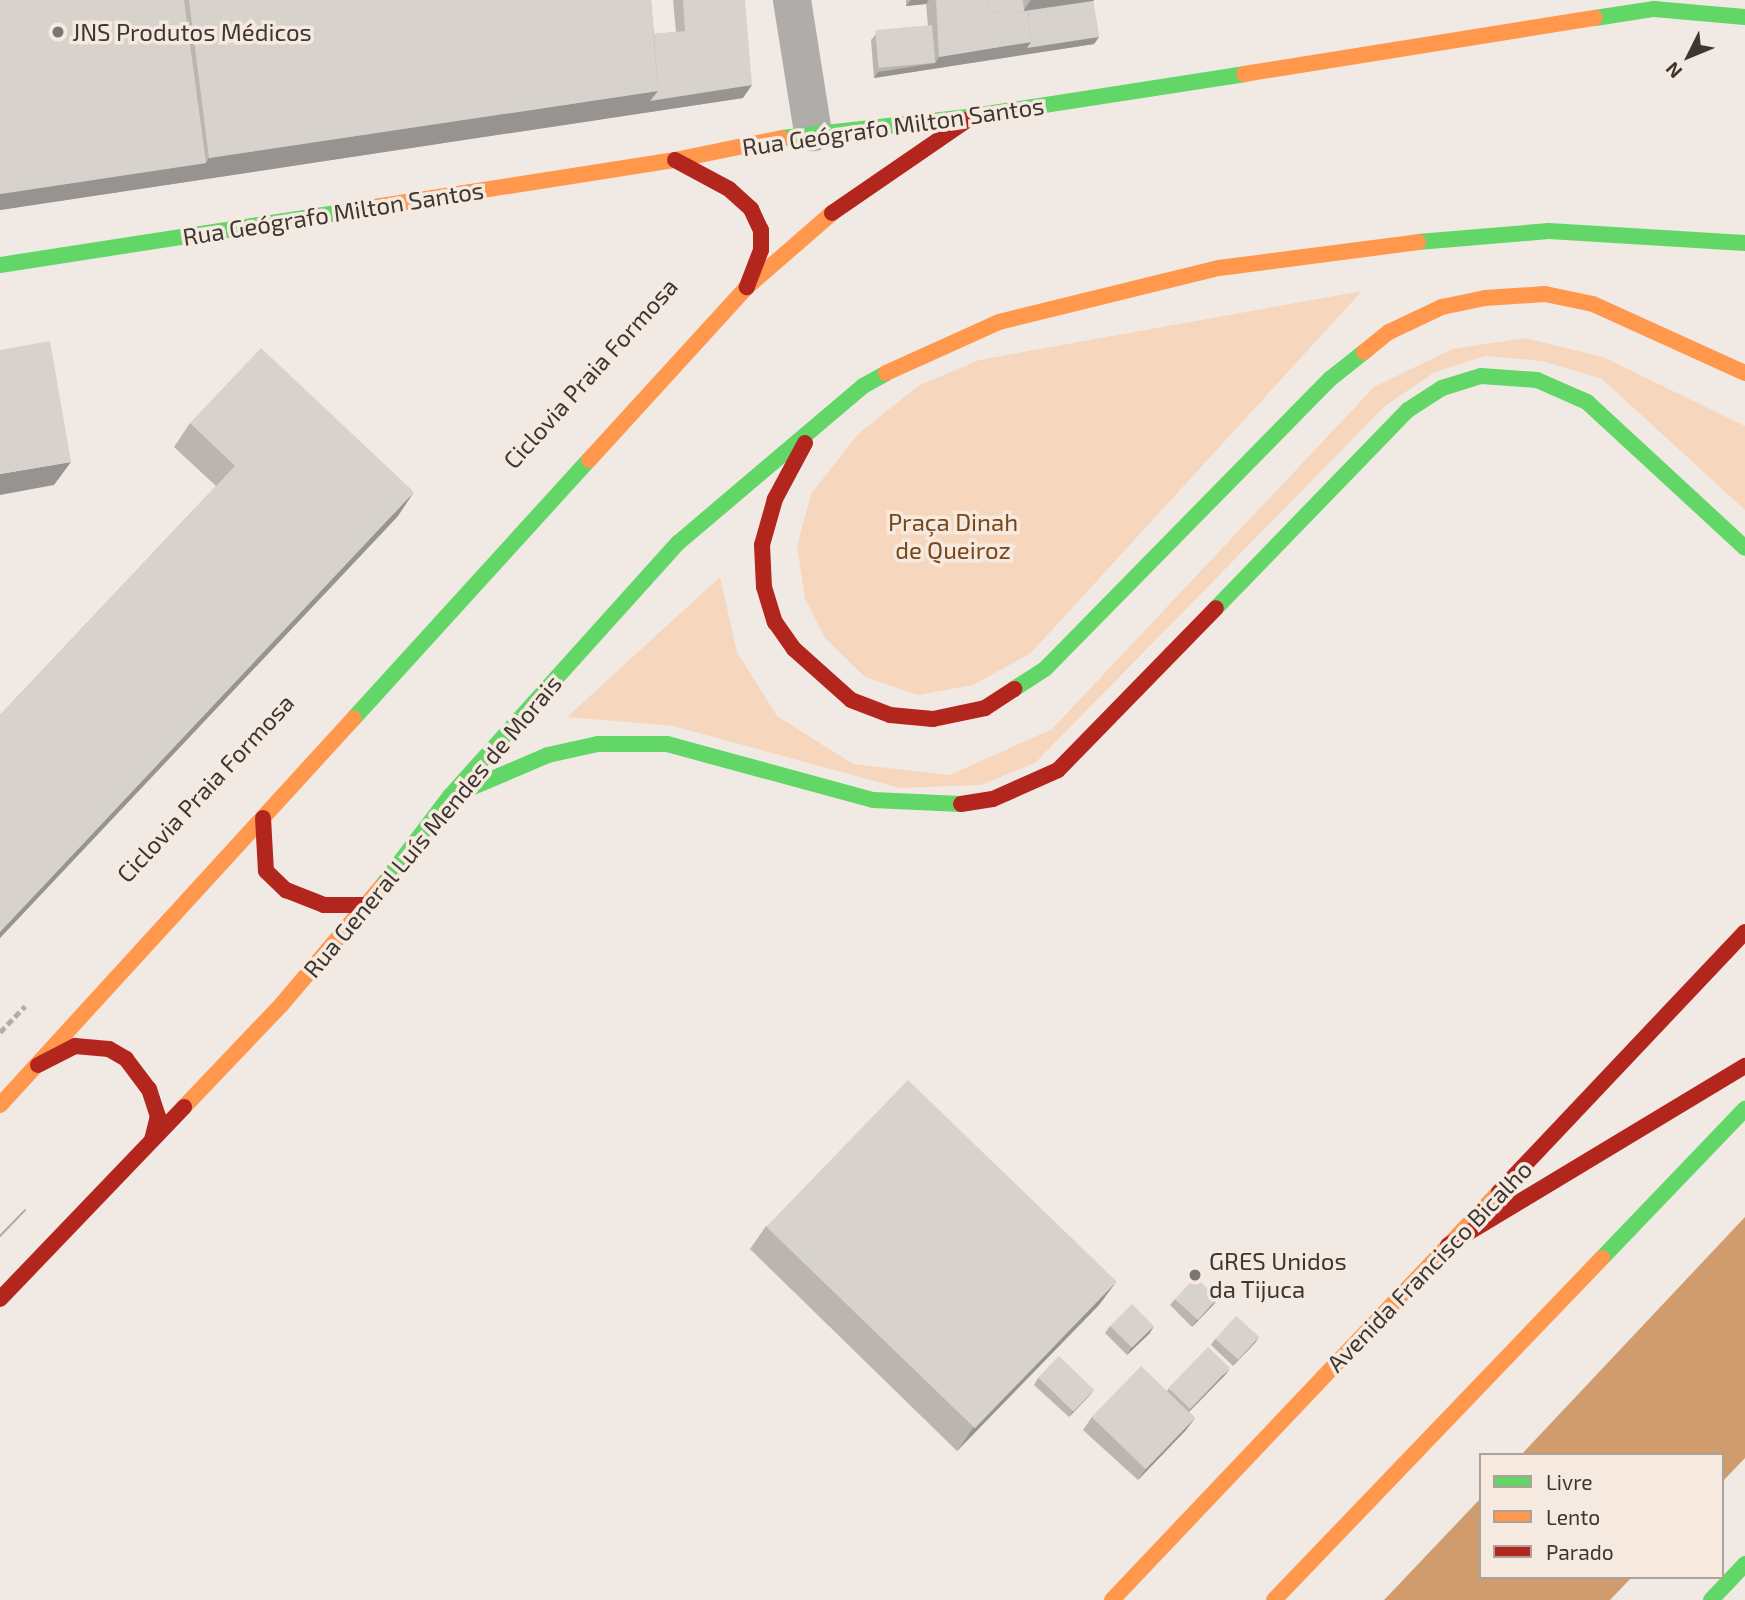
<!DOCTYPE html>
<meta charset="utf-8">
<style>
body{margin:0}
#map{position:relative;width:1745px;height:1600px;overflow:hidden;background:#f1eae4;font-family:"Exo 2",sans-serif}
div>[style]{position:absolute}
.green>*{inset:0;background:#f6d7be}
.water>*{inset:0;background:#d09c6e}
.path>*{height:4.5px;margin-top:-2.25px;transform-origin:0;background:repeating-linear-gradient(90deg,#b0aeaa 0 7px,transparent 0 10.5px)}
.street>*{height:38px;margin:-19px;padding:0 19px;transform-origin:19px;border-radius:19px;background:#b0aca9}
.fast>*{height:16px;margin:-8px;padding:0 8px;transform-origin:8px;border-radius:8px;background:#63d668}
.slow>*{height:16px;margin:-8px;padding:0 8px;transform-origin:8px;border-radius:8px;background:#ff974d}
.jam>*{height:16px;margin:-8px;padding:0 8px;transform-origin:8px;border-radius:8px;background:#b3261e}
.tram>*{height:2px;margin:-1px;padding:0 1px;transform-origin:1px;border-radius:1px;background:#ada9a5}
.wall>*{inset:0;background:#bab5b0}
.shaded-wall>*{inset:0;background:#979390}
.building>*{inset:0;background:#d8d2cd;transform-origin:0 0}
.dots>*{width:19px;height:19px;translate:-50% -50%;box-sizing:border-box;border:4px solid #f6e9df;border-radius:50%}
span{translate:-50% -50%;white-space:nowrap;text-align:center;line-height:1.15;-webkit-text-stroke:7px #f6e9df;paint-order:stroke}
.poi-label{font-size:24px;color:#3c3733}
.left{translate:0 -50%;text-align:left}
.street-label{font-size:24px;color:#3c3733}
.park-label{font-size:24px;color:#78471a}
.legend{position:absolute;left:1479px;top:1453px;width:245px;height:126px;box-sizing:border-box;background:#f6e9df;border:2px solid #aca29a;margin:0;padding:9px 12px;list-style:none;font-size:21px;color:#3c3733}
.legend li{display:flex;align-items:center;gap:14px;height:35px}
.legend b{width:35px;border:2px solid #aca29a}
.north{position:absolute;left:1654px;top:21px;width:70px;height:70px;-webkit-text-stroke:5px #f6e9df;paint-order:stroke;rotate:227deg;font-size:19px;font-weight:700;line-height:28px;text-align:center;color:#3c3733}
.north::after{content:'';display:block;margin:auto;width:24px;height:32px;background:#3c3733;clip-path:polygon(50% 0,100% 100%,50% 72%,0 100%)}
</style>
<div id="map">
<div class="green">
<i style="clip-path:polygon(1362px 291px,1031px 653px,973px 685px,918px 695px,865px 677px,825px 638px,805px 599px,797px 546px,811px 494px,858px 434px,918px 386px,979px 360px)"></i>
<i style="clip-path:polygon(1525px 338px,1603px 357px,1745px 426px,1745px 510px,1602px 379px,1542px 361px,1485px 356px,1435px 372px,1385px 406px,1035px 763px,981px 785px,900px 788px,673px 726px,567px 717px,720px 577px,737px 652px,777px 716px,853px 764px,950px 775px,1052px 729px,1374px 387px,1452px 349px)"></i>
</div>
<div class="water">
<i style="clip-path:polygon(1745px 1217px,1745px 1458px,1722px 1482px,1722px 1455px,1521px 1455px)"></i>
<i style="clip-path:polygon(1481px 1498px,1481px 1577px,1632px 1577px,1610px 1600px,1384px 1600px)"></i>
</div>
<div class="path">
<i style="left:0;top:1032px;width:36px;rotate:-46deg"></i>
</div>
<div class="street">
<i style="left:792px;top:0;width:134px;rotate:81deg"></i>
</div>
<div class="fast">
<i style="left:1595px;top:18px;width:60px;rotate:-8.7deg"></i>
<i style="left:1654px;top:9px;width:91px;rotate:5deg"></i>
<i style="left:782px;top:138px;width:193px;rotate:-6.5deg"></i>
<i style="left:974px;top:116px;width:273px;rotate:-8.8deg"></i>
<i style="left:1418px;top:242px;width:131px;rotate:-4.8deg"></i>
<i style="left:1549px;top:231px;width:196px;rotate:3.5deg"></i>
<i style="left:0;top:265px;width:372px;rotate:-8.8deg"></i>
<i style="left:1216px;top:608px;width:276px;rotate:-45.9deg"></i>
<i style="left:1408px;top:410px;width:40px;rotate:-32.9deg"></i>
<i style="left:1442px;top:388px;width:41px;rotate:-17.1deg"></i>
<i style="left:1481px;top:376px;width:56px;rotate:4.1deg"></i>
<i style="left:1537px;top:380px;width:55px;rotate:23.7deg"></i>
<i style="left:1587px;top:402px;width:215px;rotate:42.7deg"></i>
<i style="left:1014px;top:689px;width:37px;rotate:-33deg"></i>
<i style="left:1045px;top:669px;width:407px;rotate:-45.5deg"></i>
<i style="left:1330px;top:379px;width:43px;rotate:-38.5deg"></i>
<i style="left:354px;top:718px;width:349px;rotate:-47.7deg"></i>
<i style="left:459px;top:793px;width:97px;rotate:-23.1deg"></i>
<i style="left:548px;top:755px;width:51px;rotate:-12.4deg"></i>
<i style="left:598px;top:744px;width:69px"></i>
<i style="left:667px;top:744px;width:213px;rotate:15.2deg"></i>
<i style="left:873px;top:800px;width:88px;rotate:2.6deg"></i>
<i style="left:382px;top:886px;width:113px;rotate:-52.9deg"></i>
<i style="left:450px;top:796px;width:341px;rotate:-48deg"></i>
<i style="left:678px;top:543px;width:243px;rotate:-40.3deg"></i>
<i style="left:863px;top:386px;width:26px;rotate:-29deg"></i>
<i style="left:1602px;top:1258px;width:207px;rotate:-46.2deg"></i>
<i style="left:1711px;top:1600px;width:50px;rotate:-46.6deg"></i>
</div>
<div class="slow">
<i style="left:1244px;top:74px;width:355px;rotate:-9.1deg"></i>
<i style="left:368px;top:208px;width:311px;rotate:-8.9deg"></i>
<i style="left:675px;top:160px;width:109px;rotate:-11.6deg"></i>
<i style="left:1364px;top:352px;width:32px;rotate:-39deg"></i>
<i style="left:1389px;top:332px;width:59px;rotate:-25.3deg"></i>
<i style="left:1442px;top:307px;width:44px;rotate:-11.8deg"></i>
<i style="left:1485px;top:298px;width:60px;rotate:-3.8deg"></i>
<i style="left:1545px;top:294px;width:49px;rotate:11.8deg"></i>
<i style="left:1593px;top:304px;width:167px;rotate:24.4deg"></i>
<i style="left:886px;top:373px;width:124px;rotate:-24.3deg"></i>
<i style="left:999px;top:322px;width:227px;rotate:-13.8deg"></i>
<i style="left:1219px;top:268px;width:201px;rotate:-7.4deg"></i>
<i style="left:589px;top:460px;width:234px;rotate:-47.6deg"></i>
<i style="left:747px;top:287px;width:113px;rotate:-41deg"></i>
<i style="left:0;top:1105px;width:524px;rotate:-47.55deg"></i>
<i style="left:184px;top:1107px;width:142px;rotate:-46.4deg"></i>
<i style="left:282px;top:1004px;width:155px;rotate:-49.7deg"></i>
<i style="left:1112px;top:1600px;width:562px;rotate:-46.51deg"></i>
<i style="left:1274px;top:1600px;width:474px;rotate:-46.2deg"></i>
</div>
<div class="jam">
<i style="left:675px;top:160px;width:61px;rotate:28.2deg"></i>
<i style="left:729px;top:189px;width:30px;rotate:42deg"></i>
<i style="left:751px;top:209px;width:23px;rotate:65deg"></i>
<i style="left:761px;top:230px;width:20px;rotate:90deg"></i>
<i style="left:761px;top:250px;width:40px;rotate:111deg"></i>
<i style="left:832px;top:213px;width:166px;rotate:-34.5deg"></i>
<i style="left:805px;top:443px;width:64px;rotate:118.2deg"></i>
<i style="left:775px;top:499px;width:48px;rotate:105.8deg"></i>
<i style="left:762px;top:545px;width:42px;rotate:87.3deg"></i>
<i style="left:764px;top:587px;width:37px;rotate:73deg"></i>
<i style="left:775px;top:622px;width:33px;rotate:55deg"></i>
<i style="left:794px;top:649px;width:76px;rotate:41.8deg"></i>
<i style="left:851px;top:700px;width:42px;rotate:21deg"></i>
<i style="left:890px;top:715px;width:43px;rotate:5.3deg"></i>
<i style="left:933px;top:719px;width:53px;rotate:-11.9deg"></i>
<i style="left:985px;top:708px;width:35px;rotate:-33deg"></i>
<i style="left:961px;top:804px;width:32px;rotate:-9deg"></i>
<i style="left:993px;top:799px;width:71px;rotate:-24deg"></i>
<i style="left:1058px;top:770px;width:226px;rotate:-45.7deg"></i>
<i style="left:263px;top:818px;width:53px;rotate:86.8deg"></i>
<i style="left:266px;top:871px;width:28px;rotate:44deg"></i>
<i style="left:286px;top:890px;width:41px;rotate:21.5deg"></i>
<i style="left:324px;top:905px;width:43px"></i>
<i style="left:38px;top:1065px;width:42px;rotate:-27.2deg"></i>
<i style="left:75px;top:1046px;width:34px;rotate:5deg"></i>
<i style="left:109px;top:1049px;width:20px;rotate:30deg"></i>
<i style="left:126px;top:1059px;width:38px;rotate:53deg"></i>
<i style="left:149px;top:1089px;width:28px;rotate:72deg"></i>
<i style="left:158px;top:1116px;width:25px;rotate:104deg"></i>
<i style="left:1499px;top:1192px;width:358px;rotate:-46.6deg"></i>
<i style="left:1448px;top:1245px;width:347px;rotate:-31.1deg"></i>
<i style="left:0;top:1299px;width:266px;rotate:-46.2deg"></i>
</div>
<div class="tram">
<i style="left:0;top:1236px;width:36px;rotate:-46deg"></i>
</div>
<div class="wall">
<i style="clip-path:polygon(0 0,651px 0,654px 34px,676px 32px,673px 0,745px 0,743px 98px,0 210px)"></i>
<i style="clip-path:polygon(906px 0,1094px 0,1093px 1px,1099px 37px,1094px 44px,874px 78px,871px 40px,876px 34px,928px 26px,926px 4px,906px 6px)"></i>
<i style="clip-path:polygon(190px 423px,398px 516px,0 938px,0 715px,216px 486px,174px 447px)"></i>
<i style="clip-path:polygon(766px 1226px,1116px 1282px,1099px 1305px,957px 1451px,750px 1249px)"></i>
<i style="clip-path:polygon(1175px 1299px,1214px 1304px,1192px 1327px,1170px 1305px)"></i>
<i style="clip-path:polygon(1110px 1326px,1150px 1333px,1127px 1355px,1105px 1333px)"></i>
<i style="clip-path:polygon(1259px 1337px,1233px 1366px,1211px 1345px,1215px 1339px)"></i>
<i style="clip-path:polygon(1226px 1374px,1189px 1412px,1195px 1418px,1186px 1430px,1138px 1480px,1083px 1430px,1092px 1417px,1167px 1391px,1169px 1388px)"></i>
<i style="clip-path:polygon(1038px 1378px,1094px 1390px,1089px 1396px,1069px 1417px,1034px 1385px)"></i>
</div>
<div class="shaded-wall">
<i style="clip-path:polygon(911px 0,929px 0,926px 4px,906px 6px)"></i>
<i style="clip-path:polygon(1031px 0,1094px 0,1088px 8px,1019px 17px)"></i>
<i style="clip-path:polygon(1099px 37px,1094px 44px,874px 78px,878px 72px,935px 63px,939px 57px,1031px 42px)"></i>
<i style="clip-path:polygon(752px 85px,743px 98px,0 210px,0 194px,206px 163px,209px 158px,658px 91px)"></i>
<i style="clip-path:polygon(71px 462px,54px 485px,0 495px,0 474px)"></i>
<i style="clip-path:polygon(414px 492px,398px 516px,0 938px,0 932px)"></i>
<i style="clip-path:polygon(1116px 1282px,1099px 1305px,957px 1451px,973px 1428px)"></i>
<i style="clip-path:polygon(1218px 1298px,1214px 1304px,1192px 1327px,1197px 1320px)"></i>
<i style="clip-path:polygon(1154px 1326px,1150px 1333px,1127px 1355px,1131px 1348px)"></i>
<i style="clip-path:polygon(1259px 1337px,1255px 1343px,1233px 1366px,1238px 1360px)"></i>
<i style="clip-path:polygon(1230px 1368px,1226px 1374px,1186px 1415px,1191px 1409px)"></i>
<i style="clip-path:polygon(1094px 1390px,1089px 1396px,1069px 1417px,1073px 1411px)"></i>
<i style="clip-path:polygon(1195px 1418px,1186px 1430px,1138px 1480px,1147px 1467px)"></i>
</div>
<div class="building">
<i style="clip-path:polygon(0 0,184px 0,206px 163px,0 194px)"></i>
<i style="clip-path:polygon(189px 0,651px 0,658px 91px,209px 158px)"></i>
<i style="clip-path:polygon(683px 0,745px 0,752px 85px,650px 101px,658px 91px,654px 34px,685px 31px)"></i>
<i style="clip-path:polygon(936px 0,987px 0,988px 13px,1028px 11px,1031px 42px,939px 57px)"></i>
<i style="clip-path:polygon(987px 0,1023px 0,1024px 11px,1093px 1px,1099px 37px,1027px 48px,1031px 42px,1028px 11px,988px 13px)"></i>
<i style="left:932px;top:25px;width:38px;height:57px;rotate:85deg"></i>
<i style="clip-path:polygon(50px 341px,71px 462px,0 474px,0 350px)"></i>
<i style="clip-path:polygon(261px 348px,414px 492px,0 932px,0 715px,235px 466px,190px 423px)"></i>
<i style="left:908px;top:1080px;width:290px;height:204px;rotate:44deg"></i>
<i style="left:1195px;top:1277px;width:31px;height:30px;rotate:42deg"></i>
<i style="left:1132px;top:1304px;width:31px;height:31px;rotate:45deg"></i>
<i style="left:1236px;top:1316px;width:31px;height:31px;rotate:42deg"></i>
<i style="left:1208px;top:1347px;width:30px;height:57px;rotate:44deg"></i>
<i style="left:1059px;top:1356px;width:49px;height:30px;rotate:44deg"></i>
<i style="left:1141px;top:1366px;width:75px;height:71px;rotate:44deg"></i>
</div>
<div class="dots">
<i style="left:58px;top:32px;background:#7b7671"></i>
<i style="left:1195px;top:1275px;background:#7b7671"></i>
</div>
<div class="poi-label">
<span class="left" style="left:72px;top:32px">JNS Produtos Médicos</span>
<span class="left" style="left:1209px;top:1275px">GRES Unidos<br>da Tijuca</span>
</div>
<div class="street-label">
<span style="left:893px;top:126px;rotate:-8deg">Rua Geógrafo Milton Santos</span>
<span style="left:333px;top:213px;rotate:-9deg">Rua Geógrafo Milton Santos</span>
<span style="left:590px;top:373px;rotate:-48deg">Ciclovia Praia Formosa</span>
<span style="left:205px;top:788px;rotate:-47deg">Ciclovia Praia Formosa</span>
<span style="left:432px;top:826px;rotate:-50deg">Rua General Luís Mendes de Morais</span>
<span style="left:1429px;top:1266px;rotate:-46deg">Avenida Francisco Bicalho</span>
</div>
<div class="park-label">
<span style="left:953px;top:536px">Praça Dinah<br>de Queiroz</span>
</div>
<ul class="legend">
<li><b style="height:9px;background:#63d668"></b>Livre</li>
<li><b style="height:9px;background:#ff974d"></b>Lento</li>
<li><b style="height:9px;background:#b3261e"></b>Parado</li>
</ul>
<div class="north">N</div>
</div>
